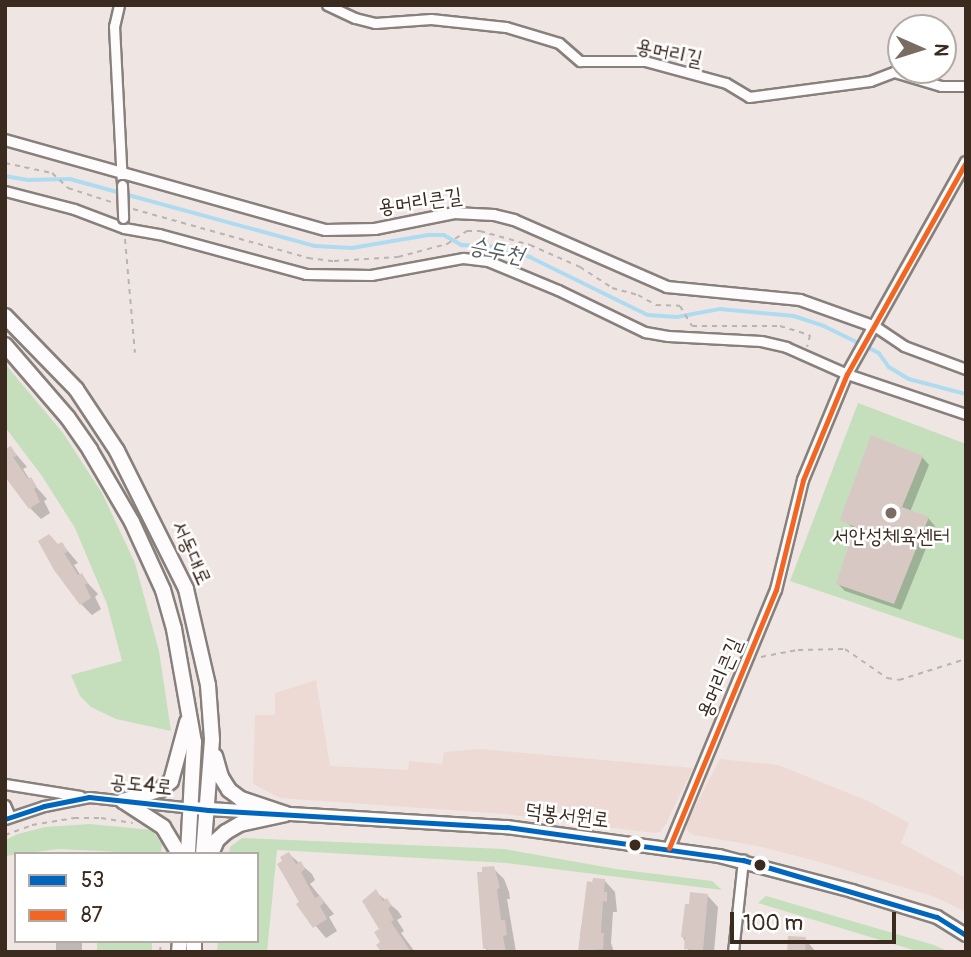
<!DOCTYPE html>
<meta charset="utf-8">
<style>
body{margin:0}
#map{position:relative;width:971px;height:957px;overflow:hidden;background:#efe6e3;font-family:Pangolin,"Poor Story",sans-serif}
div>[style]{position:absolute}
.built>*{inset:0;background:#eddad4}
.green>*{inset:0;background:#c5debc;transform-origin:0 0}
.shadow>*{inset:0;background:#0003;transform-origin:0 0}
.stream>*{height:3.5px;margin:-1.75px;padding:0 1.75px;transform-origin:1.75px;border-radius:1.75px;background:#afdbf0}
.building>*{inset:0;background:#d7c8c3;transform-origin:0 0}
.path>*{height:2px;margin-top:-1px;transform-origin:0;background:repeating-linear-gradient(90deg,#b7b4b2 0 5px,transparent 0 10px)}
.roads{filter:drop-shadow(2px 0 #87807c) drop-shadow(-2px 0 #87807c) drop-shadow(0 2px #87807c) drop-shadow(0 -2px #87807c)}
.minor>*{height:9px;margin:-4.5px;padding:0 4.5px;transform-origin:4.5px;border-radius:4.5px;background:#fdfbfb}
.tertiary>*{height:10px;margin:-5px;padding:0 5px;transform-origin:5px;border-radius:5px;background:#fdfbfb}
.secondary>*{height:12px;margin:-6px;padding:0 6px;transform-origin:6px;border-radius:6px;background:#fdfbfb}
.primary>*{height:14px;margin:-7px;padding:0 7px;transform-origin:7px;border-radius:7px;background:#fdfbfb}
.bridges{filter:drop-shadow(2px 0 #87807c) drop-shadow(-2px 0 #87807c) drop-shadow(0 2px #87807c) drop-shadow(0 -2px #87807c)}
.minor-bridge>*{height:9px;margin:-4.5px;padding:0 4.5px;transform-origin:4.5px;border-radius:4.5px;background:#fdfbfb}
.bus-1>*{height:5px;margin:-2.5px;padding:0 2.5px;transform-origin:2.5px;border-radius:2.5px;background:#0065bd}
.bus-2>*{height:5px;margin:-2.5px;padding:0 2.5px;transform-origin:2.5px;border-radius:2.5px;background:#f26522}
.dots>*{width:19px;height:19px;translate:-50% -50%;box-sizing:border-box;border:4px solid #fff;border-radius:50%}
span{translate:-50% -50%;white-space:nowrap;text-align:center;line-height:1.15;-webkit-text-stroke:5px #fff;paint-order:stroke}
.street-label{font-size:21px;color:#3b2a1e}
.poi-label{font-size:21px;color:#3b2a1e}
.water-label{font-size:23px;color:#565e5f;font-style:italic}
.frame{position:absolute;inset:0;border:7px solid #3b2a1e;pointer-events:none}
.legend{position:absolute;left:14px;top:852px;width:245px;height:91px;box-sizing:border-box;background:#fff;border:2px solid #b1aaa5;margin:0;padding:9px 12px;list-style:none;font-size:21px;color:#3b2a1e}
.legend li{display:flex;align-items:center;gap:14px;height:35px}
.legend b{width:35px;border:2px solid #b1aaa5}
.north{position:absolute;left:887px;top:14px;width:70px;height:70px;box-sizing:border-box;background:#fff;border:2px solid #b1aaa5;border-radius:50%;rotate:93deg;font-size:19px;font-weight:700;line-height:28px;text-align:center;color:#3b2a1e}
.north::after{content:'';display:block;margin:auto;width:24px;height:32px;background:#7a6c63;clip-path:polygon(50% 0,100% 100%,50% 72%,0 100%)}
.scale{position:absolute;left:730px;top:912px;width:166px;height:32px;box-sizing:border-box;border:4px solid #3b2a1e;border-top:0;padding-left:9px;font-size:21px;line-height:24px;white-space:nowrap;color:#3b2a1e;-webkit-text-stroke:5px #fff;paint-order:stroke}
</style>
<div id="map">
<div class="built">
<i style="clip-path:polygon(316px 680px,330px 766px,408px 770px,409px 761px,442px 764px,444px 752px,480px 749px,693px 768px,666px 824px,660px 832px,654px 833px,505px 814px,280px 798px,253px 784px,255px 715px,275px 715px,275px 693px)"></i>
<i style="clip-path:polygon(720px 759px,778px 765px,866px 800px,909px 823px,901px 843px,966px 878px,966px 912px,935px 897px,823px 863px,758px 846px,693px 835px,687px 830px,687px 822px)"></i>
</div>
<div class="green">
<i style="clip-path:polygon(5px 364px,63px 433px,102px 493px,135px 563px,159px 651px,171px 731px,116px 719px,91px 707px,80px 696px,71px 675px,122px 661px,107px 604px,75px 528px,42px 476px,5px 427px)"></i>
<i style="clip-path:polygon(858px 403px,966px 444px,964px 640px,790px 581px)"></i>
<i style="clip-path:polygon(90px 824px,152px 830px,162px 844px,161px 854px,58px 849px,5px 856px,5px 840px,18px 834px,45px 827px)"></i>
<i style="clip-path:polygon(242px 838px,504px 849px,616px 869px,712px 881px,722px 890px,507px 863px,277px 850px,267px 952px,217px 952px,218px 941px,257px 941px,257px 854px,229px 854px,230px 847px)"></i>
<i style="clip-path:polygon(766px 896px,934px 945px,949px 952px,920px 952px,758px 903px)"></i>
<i style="left:97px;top:941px;width:55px;height:11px"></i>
</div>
<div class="shadow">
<i style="clip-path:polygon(11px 448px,27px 467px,23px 469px,30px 480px,47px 499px,44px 501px,50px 513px,41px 519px,30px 508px,8px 450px)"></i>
<i style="clip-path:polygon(922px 457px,929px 465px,910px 512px,928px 518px,935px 526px,901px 610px,845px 591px,838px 584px,856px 530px,842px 519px)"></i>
<i style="clip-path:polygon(62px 544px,78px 563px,74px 565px,81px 576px,98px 594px,95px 597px,101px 609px,92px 615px,81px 604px,59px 546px)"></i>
<i style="clip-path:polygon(289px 854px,312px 874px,315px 880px,310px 884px,334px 914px,329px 917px,337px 931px,326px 938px,298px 905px,301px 903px)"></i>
<i style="clip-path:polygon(493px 868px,504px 879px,509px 892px,510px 899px,507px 899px,516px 952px,489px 952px,485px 948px)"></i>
<i style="clip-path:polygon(604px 880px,615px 892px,617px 912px,613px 912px,611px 943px,614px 952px,579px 952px,581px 926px,585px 926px)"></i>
<i style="clip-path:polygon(376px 892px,398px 911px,402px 917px,397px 920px,404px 931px,401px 933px,415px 952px,383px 952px)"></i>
<i style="clip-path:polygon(707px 895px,718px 907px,714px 952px,689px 952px,683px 937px)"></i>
<i style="clip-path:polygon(805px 939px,816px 952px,789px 952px)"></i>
<i style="left:56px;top:941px;width:26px;height:11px"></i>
</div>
<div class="stream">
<i style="left:5px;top:176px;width:23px;rotate:10deg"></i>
<i style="left:28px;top:180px;width:42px;rotate:-1.4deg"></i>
<i style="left:70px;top:179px;width:254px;rotate:15.3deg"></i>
<i style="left:315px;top:246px;width:37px;rotate:3deg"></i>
<i style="left:352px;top:248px;width:77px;rotate:-9.7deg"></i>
<i style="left:428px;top:235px;width:16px"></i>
<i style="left:444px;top:235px;width:21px;rotate:29deg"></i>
<i style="left:462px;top:245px;width:36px;rotate:3deg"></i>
<i style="left:498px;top:247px;width:34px;rotate:17deg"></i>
<i style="left:530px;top:257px;width:131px;rotate:26.2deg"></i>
<i style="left:648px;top:315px;width:29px;rotate:4deg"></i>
<i style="left:677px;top:317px;width:44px;rotate:-10.5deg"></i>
<i style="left:720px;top:309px;width:74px;rotate:5.4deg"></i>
<i style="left:794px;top:316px;width:32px;rotate:18deg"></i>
<i style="left:824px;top:326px;width:61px;rotate:26.1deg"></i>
<i style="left:879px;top:353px;width:17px;rotate:54deg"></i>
<i style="left:889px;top:367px;width:23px;rotate:31deg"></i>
<i style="left:909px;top:379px;width:59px;rotate:14.7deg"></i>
</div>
<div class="building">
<i style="clip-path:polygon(871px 435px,923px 456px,902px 507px,929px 517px,894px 604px,836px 584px,855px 527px,840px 520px)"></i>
<i style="clip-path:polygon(5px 445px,7px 448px,11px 446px,17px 456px,13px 457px,28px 479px,31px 477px,37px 487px,34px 489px,40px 502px,29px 509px,5px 477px)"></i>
<i style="clip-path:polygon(49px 534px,58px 544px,62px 542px,68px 552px,64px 553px,78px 575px,82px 573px,88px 583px,85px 585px,91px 598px,80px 605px,54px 570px,38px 541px)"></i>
<i style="clip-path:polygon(289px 852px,296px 864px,301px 861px,305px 869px,301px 872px,315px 898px,320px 895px,324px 903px,320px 906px,327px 919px,313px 928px,296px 904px,299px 902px,277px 864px,282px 861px,280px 857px)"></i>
<i style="clip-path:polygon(494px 866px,500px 888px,497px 889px,501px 920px,505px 920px,507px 935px,503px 936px,506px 952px,488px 952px,487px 948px,483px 949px,477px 872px,482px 872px,482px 867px)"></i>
<i style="clip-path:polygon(593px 878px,605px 879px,604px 892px,607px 892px,607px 902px,603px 901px,601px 933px,604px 933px,603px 949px,578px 952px,587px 881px,592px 882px)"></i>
<i style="clip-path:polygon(376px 889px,383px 901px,387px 898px,392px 906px,388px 908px,394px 920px,391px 922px,411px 952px,381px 952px,376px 945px,380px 942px,374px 932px,379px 929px,362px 901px)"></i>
<i style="clip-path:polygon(690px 892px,708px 894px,703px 951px,684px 949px,685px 937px,681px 937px,685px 904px,689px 904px)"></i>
<i style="left:788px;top:936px;width:18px;height:16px;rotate:3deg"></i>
</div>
<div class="path">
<i style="left:5px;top:163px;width:48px;rotate:12deg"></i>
<i style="left:52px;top:173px;width:22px;rotate:43deg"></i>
<i style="left:68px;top:188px;width:45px;rotate:18deg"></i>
<i style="left:133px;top:209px;width:182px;rotate:15.6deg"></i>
<i style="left:308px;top:258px;width:26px;rotate:7deg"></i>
<i style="left:334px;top:261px;width:64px;rotate:-3.6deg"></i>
<i style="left:398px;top:257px;width:51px;rotate:-14.9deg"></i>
<i style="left:447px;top:244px;width:24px;rotate:-33deg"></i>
<i style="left:467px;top:231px;width:13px"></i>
<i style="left:480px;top:231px;width:52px;rotate:15.6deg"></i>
<i style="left:530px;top:245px;width:55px;rotate:23.7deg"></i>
<i style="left:580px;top:267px;width:38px;rotate:33deg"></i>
<i style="left:612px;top:288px;width:27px;rotate:15deg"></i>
<i style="left:638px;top:295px;width:21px;rotate:29deg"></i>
<i style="left:656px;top:305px;width:24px;rotate:2deg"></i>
<i style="left:680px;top:306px;width:23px;rotate:59deg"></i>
<i style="left:692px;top:326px;width:88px"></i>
<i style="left:780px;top:326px;width:31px;rotate:17deg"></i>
<i style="left:810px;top:335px;width:12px;rotate:104deg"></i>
<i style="left:125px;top:239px;width:114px;rotate:85deg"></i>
<i style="left:761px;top:657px;width:38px;rotate:-11deg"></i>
<i style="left:798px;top:650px;width:47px;rotate:-1.2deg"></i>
<i style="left:845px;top:649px;width:51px;rotate:34.6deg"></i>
<i style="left:887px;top:678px;width:12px;rotate:9deg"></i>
<i style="left:899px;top:680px;width:70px;rotate:-17.4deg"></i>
<i style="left:5px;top:835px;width:29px;rotate:-20deg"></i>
<i style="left:32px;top:825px;width:43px;rotate:-9.5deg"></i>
<i style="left:74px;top:818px;width:27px"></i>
<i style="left:101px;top:818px;width:32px;rotate:9deg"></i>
<i style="left:160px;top:952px;width:11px;rotate:-85deg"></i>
</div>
<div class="roads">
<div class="minor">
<i style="left:119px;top:5px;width:22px;rotate:103deg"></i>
<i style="left:114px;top:26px;width:159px;rotate:87.1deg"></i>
<i style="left:327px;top:5px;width:31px;rotate:25deg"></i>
<i style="left:355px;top:18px;width:21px;rotate:14deg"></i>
<i style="left:375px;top:23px;width:56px;rotate:-4.1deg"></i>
<i style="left:431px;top:19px;width:75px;rotate:6.1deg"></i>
<i style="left:506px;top:27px;width:55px;rotate:16.8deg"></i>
<i style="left:559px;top:43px;width:28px;rotate:41deg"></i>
<i style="left:580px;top:61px;width:65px"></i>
<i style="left:645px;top:61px;width:84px;rotate:15.2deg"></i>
<i style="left:726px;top:83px;width:27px;rotate:31deg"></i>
<i style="left:749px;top:97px;width:122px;rotate:-7.5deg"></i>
<i style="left:870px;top:81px;width:26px;rotate:-21deg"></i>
<i style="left:894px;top:72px;width:49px;rotate:16.6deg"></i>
<i style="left:941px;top:86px;width:25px"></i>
<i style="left:5px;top:191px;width:71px;rotate:14.6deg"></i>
<i style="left:74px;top:209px;width:53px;rotate:20.8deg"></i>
<i style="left:124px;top:228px;width:36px;rotate:10deg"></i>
<i style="left:159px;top:234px;width:152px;rotate:15.2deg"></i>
<i style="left:306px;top:274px;width:65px;rotate:0.9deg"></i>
<i style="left:371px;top:275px;width:94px;rotate:-10.5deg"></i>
<i style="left:463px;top:258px;width:25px;rotate:7deg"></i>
<i style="left:488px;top:261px;width:76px;rotate:22.5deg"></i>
<i style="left:558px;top:290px;width:97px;rotate:25.8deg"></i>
<i style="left:645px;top:332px;width:23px;rotate:10deg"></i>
<i style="left:668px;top:336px;width:93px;rotate:3.1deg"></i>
<i style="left:761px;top:341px;width:26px;rotate:13deg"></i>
<i style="left:786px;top:347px;width:67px;rotate:23.9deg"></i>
<i style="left:847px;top:374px;width:126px;rotate:18.6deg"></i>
<i style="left:876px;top:327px;width:34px;rotate:34deg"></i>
<i style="left:904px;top:346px;width:66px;rotate:20.4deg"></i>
<i style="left:5px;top:784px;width:76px;rotate:9.1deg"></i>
<i style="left:5px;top:805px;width:12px;rotate:66deg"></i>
<i style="left:5px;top:819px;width:41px;rotate:-18.4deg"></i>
<i style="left:44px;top:806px;width:46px;rotate:-11.3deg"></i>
<i style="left:89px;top:797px;width:104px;rotate:6.1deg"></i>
<i style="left:733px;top:952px;width:93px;rotate:-83.8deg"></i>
</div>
<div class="tertiary">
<i style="left:5px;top:140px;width:333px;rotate:15.7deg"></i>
<i style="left:326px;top:230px;width:49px;rotate:-1.2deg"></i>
<i style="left:375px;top:229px;width:81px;rotate:-11.4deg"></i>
<i style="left:454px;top:213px;width:40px;rotate:2.9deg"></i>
<i style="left:494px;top:215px;width:21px;rotate:14deg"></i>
<i style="left:514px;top:220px;width:167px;rotate:23.6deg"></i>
<i style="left:667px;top:287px;width:134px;rotate:5.6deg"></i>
<i style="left:800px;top:300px;width:81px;rotate:19.6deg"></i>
<i style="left:669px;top:848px;width:279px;rotate:-67.5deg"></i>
<i style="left:776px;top:590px;width:113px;rotate:-76.2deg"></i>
<i style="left:803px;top:480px;width:115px;rotate:-67.5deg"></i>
<i style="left:847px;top:374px;width:243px;rotate:-60.7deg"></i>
</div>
<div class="secondary">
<i style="left:192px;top:808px;width:316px;rotate:3.5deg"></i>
<i style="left:507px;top:827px;width:214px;rotate:7.8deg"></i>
<i style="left:719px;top:856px;width:138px;rotate:14.7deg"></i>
<i style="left:852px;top:891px;width:89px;rotate:17deg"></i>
<i style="left:937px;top:917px;width:34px;rotate:32deg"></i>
</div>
<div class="primary">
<i style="left:5px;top:316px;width:102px;rotate:45.8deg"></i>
<i style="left:76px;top:389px;width:74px;rotate:56.5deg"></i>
<i style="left:117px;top:451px;width:154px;rotate:63.4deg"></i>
<i style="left:186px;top:589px;width:98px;rotate:77.1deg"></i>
<i style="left:208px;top:685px;width:55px;rotate:85.8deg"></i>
<i style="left:212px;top:740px;width:114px;rotate:94.5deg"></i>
<i style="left:5px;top:345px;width:96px;rotate:49.2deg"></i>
<i style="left:68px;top:418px;width:39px;rotate:55deg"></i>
<i style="left:90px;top:450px;width:83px;rotate:59.7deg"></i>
<i style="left:132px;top:522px;width:75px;rotate:65.5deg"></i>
<i style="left:163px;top:590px;width:41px;rotate:74.2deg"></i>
<i style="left:174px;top:629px;width:115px;rotate:80deg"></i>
<i style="left:194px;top:742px;width:112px;rotate:93.1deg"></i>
<i style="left:215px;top:756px;width:22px;rotate:74deg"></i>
<i style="left:221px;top:777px;width:15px;rotate:58deg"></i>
<i style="left:229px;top:790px;width:15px;rotate:37deg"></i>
<i style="left:241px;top:799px;width:47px;rotate:18.4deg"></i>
<i style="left:123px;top:801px;width:39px;rotate:-17deg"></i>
<i style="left:160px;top:790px;width:14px;rotate:-39deg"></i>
<i style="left:171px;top:781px;width:61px;rotate:-74.8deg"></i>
<i style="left:123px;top:801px;width:48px;rotate:33deg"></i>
<i style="left:163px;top:827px;width:31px;rotate:59deg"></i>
<i style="left:211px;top:854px;width:15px;rotate:-67deg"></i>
<i style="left:217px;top:840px;width:12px;rotate:-42deg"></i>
<i style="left:226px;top:832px;width:16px;rotate:-30deg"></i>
<i style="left:240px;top:824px;width:46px;rotate:-12.5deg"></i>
<i style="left:179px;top:952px;width:11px;rotate:-85deg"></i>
<i style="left:194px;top:952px;width:11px;rotate:-90deg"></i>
</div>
</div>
<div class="bridges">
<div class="minor-bridge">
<i style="left:122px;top:185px;width:33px;rotate:88deg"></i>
</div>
</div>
<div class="bus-1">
<i style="left:5px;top:819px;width:41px;rotate:-18.4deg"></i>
<i style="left:44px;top:806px;width:46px;rotate:-11.3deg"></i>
<i style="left:89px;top:797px;width:120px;rotate:6.2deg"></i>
<i style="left:208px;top:810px;width:299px;rotate:3.3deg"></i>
<i style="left:507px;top:827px;width:238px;rotate:8deg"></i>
<i style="left:743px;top:860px;width:202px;rotate:16.4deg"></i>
<i style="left:937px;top:917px;width:34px;rotate:32deg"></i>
</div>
<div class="bus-2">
<i style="left:669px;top:848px;width:279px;rotate:-67.5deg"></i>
<i style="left:776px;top:590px;width:113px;rotate:-76.2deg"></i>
<i style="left:803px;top:480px;width:115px;rotate:-67.5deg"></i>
<i style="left:847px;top:374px;width:243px;rotate:-60.7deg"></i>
</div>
<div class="dots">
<i style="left:891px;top:513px;background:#7a6c63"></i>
<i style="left:635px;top:845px;background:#3b2a1e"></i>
<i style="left:760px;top:865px;background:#3b2a1e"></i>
</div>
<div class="street-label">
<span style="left:669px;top:53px;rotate:12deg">용머리길</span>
<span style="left:420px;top:202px;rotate:-8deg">용머리큰길</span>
<span style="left:191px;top:553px;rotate:66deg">서동대로</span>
<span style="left:720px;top:678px;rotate:-67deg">용머리큰길</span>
<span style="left:141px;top:785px;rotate:6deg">공도4로</span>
<span style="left:567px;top:816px;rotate:7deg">덕봉서원로</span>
</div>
<div class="poi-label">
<span style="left:891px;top:537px">서안성체육센터</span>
</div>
<div class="water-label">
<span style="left:496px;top:251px;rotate:12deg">승두천</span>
</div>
<div class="frame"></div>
<ul class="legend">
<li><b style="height:9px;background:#0065bd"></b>53</li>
<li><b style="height:9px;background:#f26522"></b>87</li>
</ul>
<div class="north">N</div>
<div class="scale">100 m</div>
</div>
